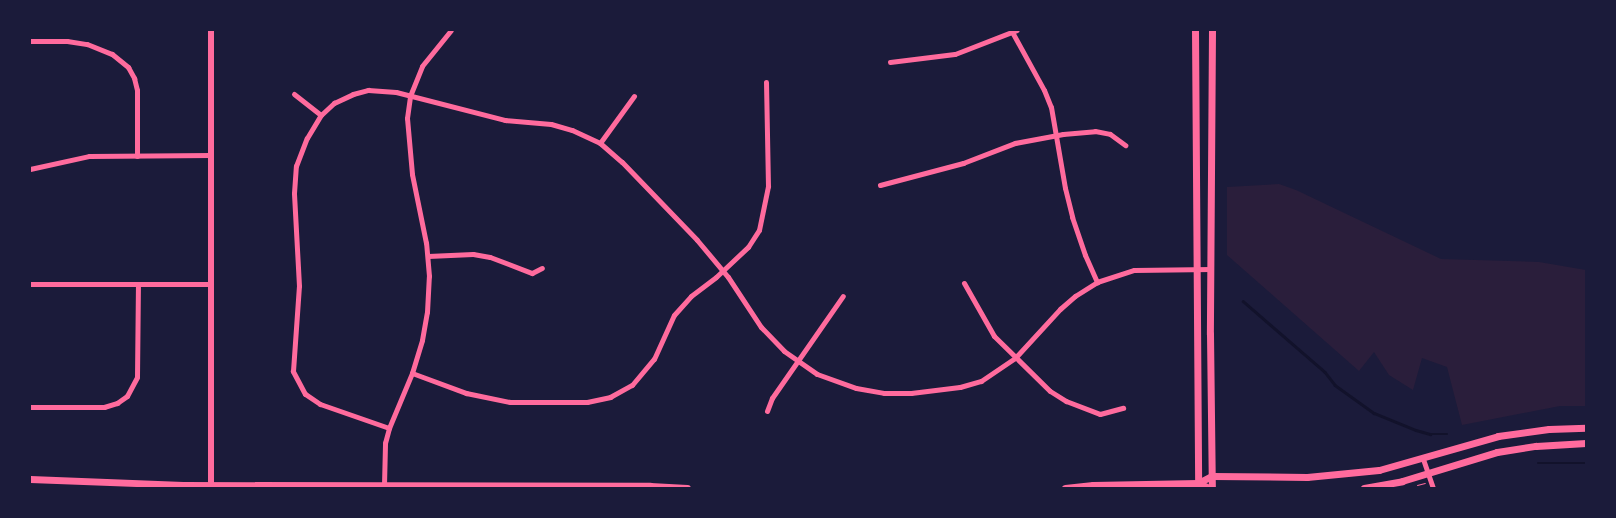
<!DOCTYPE html>
<style>
body{margin:0}
#map{position:relative;width:1616px;height:518px;overflow:hidden;background:#1b1b3a;font-family:"Nunito Sans",sans-serif}
div>[style]{position:absolute}
.green>*{inset:0;background:#2a1e3b}
.stream>*{height:2.5px;margin:-1.25px;padding:0 1.25px;transform-origin:1.25px;border-radius:1.25px;background:#12122b}
.path>*{height:1px;margin:-0.5px;padding:0 0.5px;transform-origin:0.5px;border-radius:0.5px;background:#ff6b9d}
.minor>*{height:5px;margin:-2.5px;padding:0 2.5px;transform-origin:2.5px;border-radius:2.5px;background:#ff6b9d}
.tertiary>*{height:5.5px;margin:-2.75px;padding:0 2.75px;transform-origin:2.75px;border-radius:2.75px;background:#ff6b9d}
.secondary>*{height:7px;margin:-3.5px;padding:0 3.5px;transform-origin:3.5px;border-radius:3.5px;background:#ff6b9d}
span{translate:-50% -50%;white-space:nowrap;text-align:center;line-height:1.15;-webkit-text-stroke:4.5px #1b1b3a;paint-order:stroke}
.frame{position:absolute;inset:0;border:31px solid #1b1b3a;pointer-events:none}
</style>
<div id="map">
<div class="green">
<i style="clip-path:polygon(1279px 184px,1296px 190px,1441px 259px,1539px 262px,1586px 270px,1586px 406px,1560px 406px,1462px 425px,1447px 367px,1422px 358px,1413px 390px,1389px 375px,1374px 352px,1359px 371px,1227px 255px,1227px 187px)"></i>
</div>
<div class="stream">
<i style="left:1243px;top:301px;width:108px;rotate:40.9deg"></i>
<i style="left:1325px;top:372px;width:16px;rotate:52deg"></i>
<i style="left:1335px;top:385px;width:48px;rotate:35.7deg"></i>
<i style="left:1374px;top:413px;width:45px;rotate:22deg"></i>
<i style="left:1416px;top:430px;width:15px;rotate:16deg"></i>
<i style="left:1430px;top:434px;width:17px"></i>
<i style="left:1538px;top:463px;width:48px"></i>
</div>
<div class="path">
<i style="left:1417px;top:485px;width:8px;rotate:-14deg"></i>
</div>
<div class="minor">
<i style="left:1011px;top:30px;width:68px;rotate:61.2deg"></i>
<i style="left:1044px;top:90px;width:18px;rotate:68deg"></i>
<i style="left:1051px;top:107px;width:82px;rotate:80.2deg"></i>
<i style="left:1065px;top:188px;width:30px;rotate:76deg"></i>
<i style="left:1072px;top:217px;width:40px;rotate:71.1deg"></i>
<i style="left:1085px;top:255px;width:30px;rotate:66deg"></i>
<i style="left:30px;top:41px;width:37px"></i>
<i style="left:67px;top:41px;width:20px;rotate:9deg"></i>
<i style="left:87px;top:44px;width:27px;rotate:22deg"></i>
<i style="left:112px;top:54px;width:21px;rotate:39deg"></i>
<i style="left:128px;top:67px;width:13px;rotate:61deg"></i>
<i style="left:134px;top:78px;width:12px;rotate:76deg"></i>
<i style="left:137px;top:90px;width:66px;rotate:90deg"></i>
<i style="left:890px;top:62px;width:65px;rotate:-7deg"></i>
<i style="left:955px;top:54px;width:66px;rotate:-21.2deg"></i>
<i style="left:294px;top:94px;width:34px;rotate:38deg"></i>
<i style="left:600px;top:143px;width:58px;rotate:-54.1deg"></i>
<i style="left:30px;top:169px;width:60px;rotate:-12.4deg"></i>
<i style="left:89px;top:156px;width:122px;rotate:-0.5deg"></i>
<i style="left:880px;top:185px;width:86px;rotate:-14.8deg"></i>
<i style="left:963px;top:163px;width:56px;rotate:-21deg"></i>
<i style="left:1015px;top:143px;width:49px;rotate:-10.6deg"></i>
<i style="left:1063px;top:134px;width:32px;rotate:-5deg"></i>
<i style="left:1095px;top:131px;width:15px;rotate:11deg"></i>
<i style="left:1110px;top:134px;width:19px;rotate:36deg"></i>
<i style="left:428px;top:256px;width:45px;rotate:-2.5deg"></i>
<i style="left:473px;top:254px;width:17px;rotate:10deg"></i>
<i style="left:490px;top:257px;width:45px;rotate:20.9deg"></i>
<i style="left:532px;top:273px;width:11px;rotate:-27deg"></i>
<i style="left:964px;top:283px;width:61px;rotate:60.5deg"></i>
<i style="left:994px;top:336px;width:78px;rotate:44.5deg"></i>
<i style="left:1050px;top:391px;width:19px;rotate:32deg"></i>
<i style="left:1066px;top:401px;width:36px;rotate:21deg"></i>
<i style="left:1100px;top:414px;width:24px;rotate:-15deg"></i>
<i style="left:30px;top:284px;width:181px"></i>
<i style="left:412px;top:373px;width:58px;rotate:20.3deg"></i>
<i style="left:466px;top:393px;width:45px;rotate:11.6deg"></i>
<i style="left:510px;top:402px;width:77px"></i>
<i style="left:587px;top:402px;width:24px;rotate:-12deg"></i>
<i style="left:610px;top:397px;width:25px;rotate:-29deg"></i>
<i style="left:632px;top:385px;width:34px;rotate:-50deg"></i>
<i style="left:654px;top:359px;width:48px;rotate:-65.6deg"></i>
<i style="left:674px;top:315px;width:25px;rotate:-48deg"></i>
<i style="left:691px;top:296px;width:31px;rotate:-37deg"></i>
<i style="left:716px;top:277px;width:44px;rotate:-43.2deg"></i>
<i style="left:748px;top:247px;width:20px;rotate:-57deg"></i>
<i style="left:759px;top:230px;width:45px;rotate:-78.4deg"></i>
<i style="left:768px;top:186px;width:104px;rotate:-91.1deg"></i>
<i style="left:30px;top:407px;width:74px"></i>
<i style="left:104px;top:407px;width:14px;rotate:-17deg"></i>
<i style="left:117px;top:403px;width:12px;rotate:-35deg"></i>
<i style="left:127px;top:396px;width:21px;rotate:-62deg"></i>
<i style="left:137px;top:377px;width:93px;rotate:-89.4deg"></i>
<i style="left:767px;top:411px;width:14px;rotate:-69deg"></i>
<i style="left:772px;top:398px;width:124px;rotate:-55.2deg"></i>
<i style="left:389px;top:428px;width:73px;rotate:-160.8deg"></i>
<i style="left:320px;top:404px;width:18px;rotate:-146deg"></i>
<i style="left:305px;top:394px;width:26px;rotate:-118deg"></i>
<i style="left:293px;top:371px;width:85px;rotate:-86deg"></i>
<i style="left:299px;top:286px;width:93px;rotate:-93.1deg"></i>
<i style="left:294px;top:193px;width:27px;rotate:-86deg"></i>
<i style="left:296px;top:166px;width:30px;rotate:-69deg"></i>
<i style="left:307px;top:138px;width:27px;rotate:-59deg"></i>
<i style="left:321px;top:115px;width:18px;rotate:-43deg"></i>
<i style="left:334px;top:103px;width:21px;rotate:-25deg"></i>
<i style="left:353px;top:94px;width:16px;rotate:-15deg"></i>
<i style="left:368px;top:90px;width:28px;rotate:4deg"></i>
<i style="left:396px;top:92px;width:113px;rotate:14.4deg"></i>
<i style="left:505px;top:120px;width:46px;rotate:5deg"></i>
<i style="left:551px;top:124px;width:22px;rotate:16deg"></i>
<i style="left:572px;top:130px;width:31px;rotate:25deg"></i>
<i style="left:600px;top:143px;width:29px;rotate:41deg"></i>
<i style="left:622px;top:162px;width:108px;rotate:46.1deg"></i>
<i style="left:697px;top:240px;width:48px;rotate:50deg"></i>
<i style="left:728px;top:277px;width:60px;rotate:56.6deg"></i>
<i style="left:761px;top:327px;width:33px;rotate:46deg"></i>
<i style="left:784px;top:351px;width:40px;rotate:34.9deg"></i>
<i style="left:817px;top:374px;width:41px;rotate:19.7deg"></i>
<i style="left:856px;top:388px;width:28px;rotate:10deg"></i>
<i style="left:884px;top:393px;width:27px"></i>
<i style="left:911px;top:393px;width:49px;rotate:-7deg"></i>
<i style="left:960px;top:387px;width:22px;rotate:-16deg"></i>
<i style="left:981px;top:381px;width:41px;rotate:-34.1deg"></i>
<i style="left:1015px;top:358px;width:67px;rotate:-47.4deg"></i>
<i style="left:1060px;top:309px;width:20px;rotate:-41deg"></i>
<i style="left:1075px;top:296px;width:26px;rotate:-32deg"></i>
<i style="left:1097px;top:282px;width:39px;rotate:-18deg"></i>
<i style="left:1134px;top:270px;width:77px;rotate:-0.7deg"></i>
<i style="left:1423px;top:459px;width:31px;rotate:71deg"></i>
<i style="left:384px;top:485px;width:42px;rotate:-88.6deg"></i>
<i style="left:385px;top:443px;width:16px;rotate:-75deg"></i>
<i style="left:389px;top:428px;width:60px;rotate:-67.3deg"></i>
<i style="left:412px;top:373px;width:34px;rotate:-73deg"></i>
<i style="left:422px;top:340px;width:28px;rotate:-80deg"></i>
<i style="left:427px;top:312px;width:36px;rotate:-87deg"></i>
<i style="left:429px;top:276px;width:33px;rotate:-95deg"></i>
<i style="left:426px;top:243px;width:70px;rotate:-101.5deg"></i>
<i style="left:412px;top:174px;width:56px;rotate:-95.1deg"></i>
<i style="left:407px;top:118px;width:22px;rotate:-82deg"></i>
<i style="left:410px;top:96px;width:32px;rotate:-68deg"></i>
<i style="left:422px;top:66px;width:46px;rotate:-51.1deg"></i>
</div>
<div class="tertiary">
<i style="left:211px;top:485px;width:455px;rotate:-90deg"></i>
</div>
<div class="secondary">
<i style="left:1195px;top:30px;width:453px;rotate:89.6deg"></i>
<i style="left:1212px;top:30px;width:304px;rotate:90.4deg"></i>
<i style="left:1210px;top:334px;width:154px;rotate:89.3deg"></i>
<i style="left:30px;top:479px;width:153px;rotate:2.2deg"></i>
<i style="left:183px;top:485px;width:467px;rotate:0.1deg"></i>
<i style="left:650px;top:486px;width:37px;rotate:3deg"></i>
<i style="left:1198px;top:483px;width:16px;rotate:-27deg"></i>
<i style="left:1212px;top:476px;width:95px;rotate:0.6deg"></i>
<i style="left:1307px;top:477px;width:72px;rotate:-5.6deg"></i>
<i style="left:1379px;top:470px;width:124px;rotate:-15.9deg"></i>
<i style="left:1498px;top:436px;width:51px;rotate:-7.8deg"></i>
<i style="left:1549px;top:429px;width:37px;rotate:-2deg"></i>
<i style="left:1065px;top:488px;width:28px;rotate:-6deg"></i>
<i style="left:1093px;top:485px;width:105px;rotate:-1.1deg"></i>
<i style="left:1198px;top:483px;width:12px;rotate:24deg"></i>
<i style="left:1364px;top:488px;width:39px;rotate:-10deg"></i>
<i style="left:1402px;top:481px;width:99px;rotate:-17deg"></i>
<i style="left:1497px;top:452px;width:39px;rotate:-9deg"></i>
<i style="left:1536px;top:446px;width:50px;rotate:-3.4deg"></i>
</div>
<div class="frame"></div>
</div>
